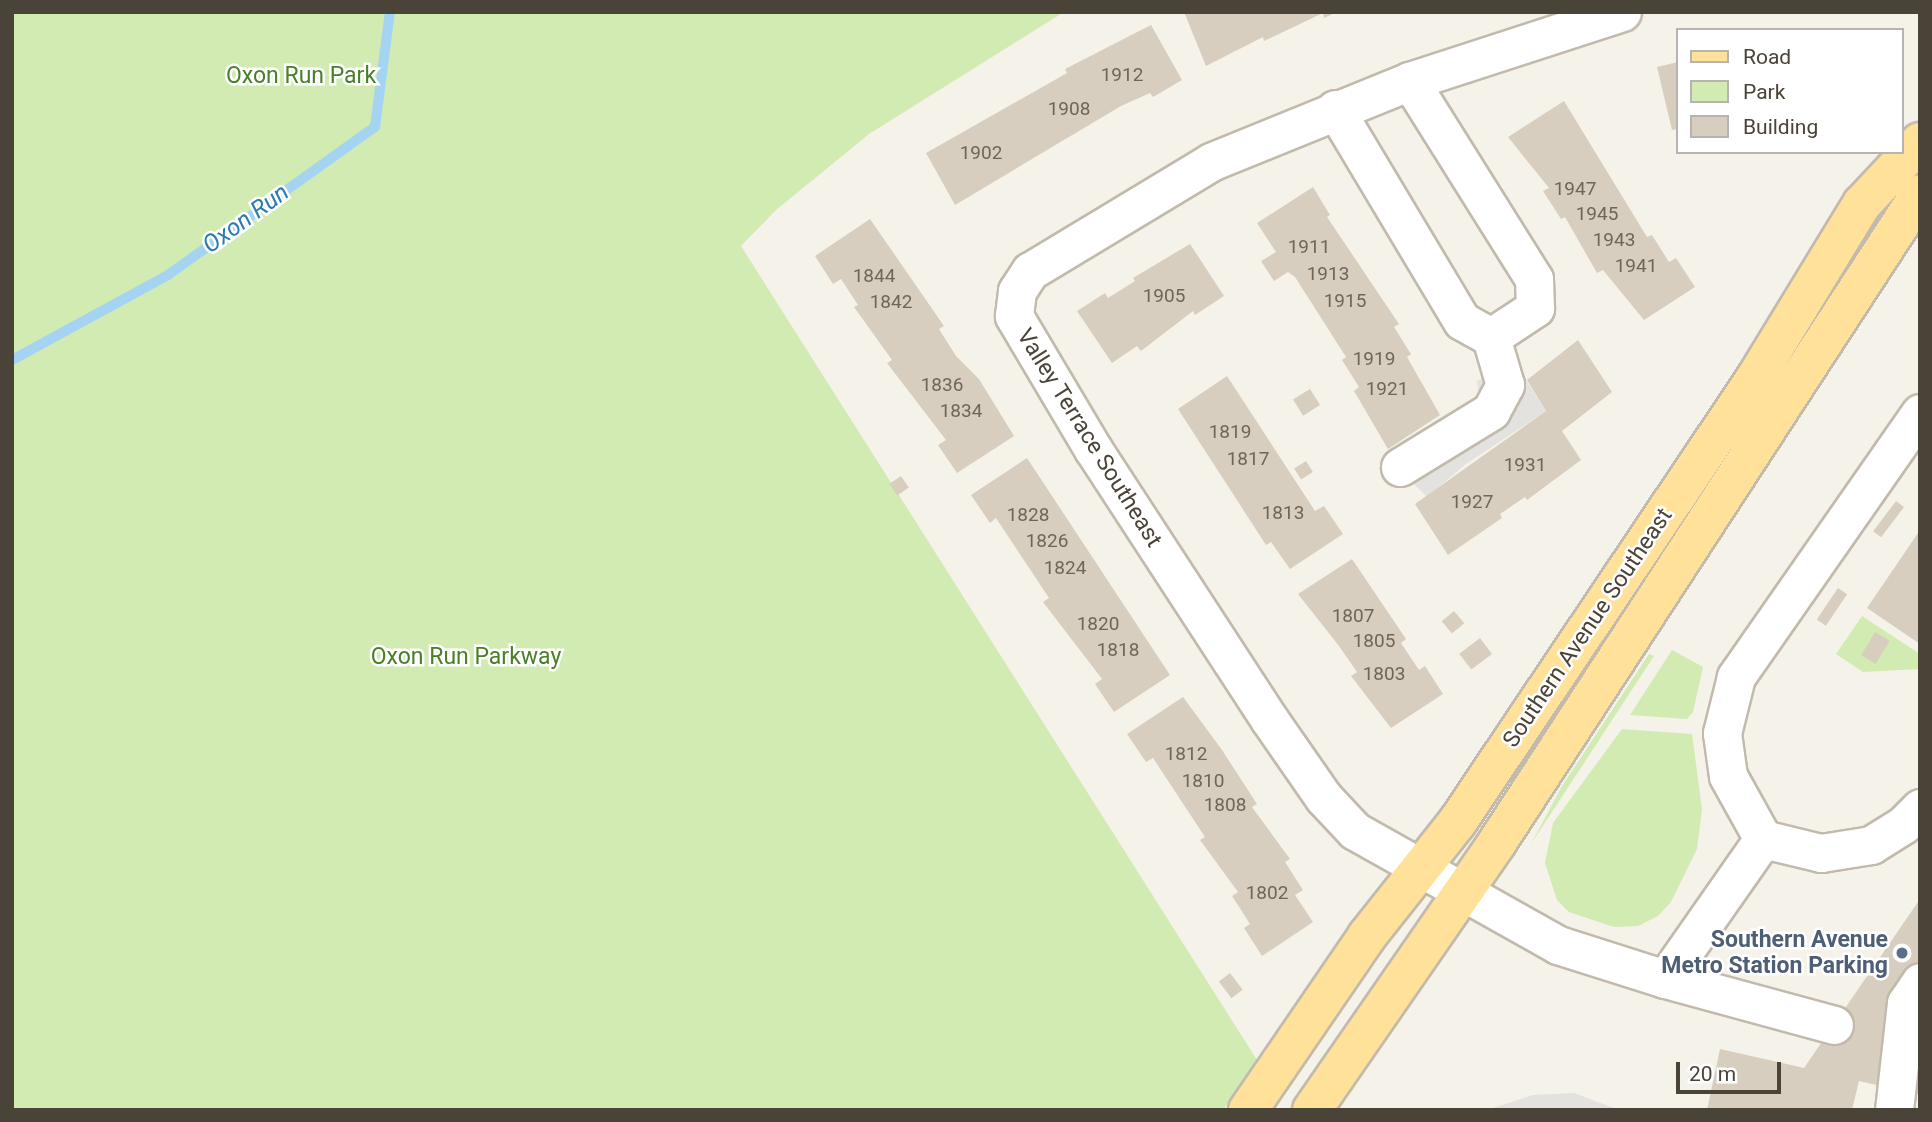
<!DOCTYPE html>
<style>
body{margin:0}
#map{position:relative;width:1932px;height:1122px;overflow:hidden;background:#f5f2ea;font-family:Roboto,sans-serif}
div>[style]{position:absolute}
.green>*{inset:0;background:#d1ebb2}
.parking>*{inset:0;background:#e4e2de}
.stream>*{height:10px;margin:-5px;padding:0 5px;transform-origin:5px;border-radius:5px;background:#a5d4f3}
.building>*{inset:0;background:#d8cebf;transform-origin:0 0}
.roads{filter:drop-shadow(2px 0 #c2baac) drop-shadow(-2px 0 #c2baac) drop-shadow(0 2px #c2baac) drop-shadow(0 -2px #c2baac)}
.minor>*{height:37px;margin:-18.5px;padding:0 18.5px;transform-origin:18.5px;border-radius:18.5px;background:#fff}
.major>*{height:38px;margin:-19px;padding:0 19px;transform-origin:19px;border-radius:19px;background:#ffe199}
.dots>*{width:19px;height:19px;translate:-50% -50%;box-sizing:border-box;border:4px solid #fff;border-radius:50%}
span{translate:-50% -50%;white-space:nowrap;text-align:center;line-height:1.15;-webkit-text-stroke:5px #fff;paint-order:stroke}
.number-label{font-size:19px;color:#6e6659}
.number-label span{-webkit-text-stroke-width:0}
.park-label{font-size:23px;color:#497f27}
.street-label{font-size:23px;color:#4a4337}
.service-label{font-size:23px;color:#4e5e75;font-weight:700}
.right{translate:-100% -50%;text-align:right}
.water-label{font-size:24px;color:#2a7ab2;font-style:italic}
.frame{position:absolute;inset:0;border:14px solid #4a4337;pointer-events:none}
.legend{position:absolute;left:1676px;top:28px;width:228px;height:126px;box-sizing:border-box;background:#fff;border:2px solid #b7b4af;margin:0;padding:9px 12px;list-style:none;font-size:21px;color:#4a4337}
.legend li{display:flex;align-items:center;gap:14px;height:35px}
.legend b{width:35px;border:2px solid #b7b4af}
.scale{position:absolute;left:1676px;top:1062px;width:105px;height:32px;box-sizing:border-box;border:4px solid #4a4337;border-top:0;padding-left:9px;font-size:21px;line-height:24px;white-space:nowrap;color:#4a4337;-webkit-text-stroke:5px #fff;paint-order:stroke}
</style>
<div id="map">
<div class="green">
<i style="clip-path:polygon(12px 12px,1064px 12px,869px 134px,776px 210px,741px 246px,1257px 1060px,1223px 1110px,12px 1110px)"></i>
<i style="clip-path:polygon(1862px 616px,1920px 654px,1920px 669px,1863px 672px,1836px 654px)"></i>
<i style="clip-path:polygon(1672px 650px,1703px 667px,1693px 712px,1687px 719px,1630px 715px)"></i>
<i style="clip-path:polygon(1649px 654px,1654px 656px,1531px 844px,1562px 786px)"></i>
<i style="clip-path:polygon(1622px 729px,1692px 734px,1702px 809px,1697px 849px,1671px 902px,1658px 916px,1638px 926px,1614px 927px,1569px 912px,1557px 900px,1545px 863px,1553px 823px)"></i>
</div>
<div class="parking">
<i style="clip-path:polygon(1515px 363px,1546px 411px,1466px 464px,1427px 497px,1409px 479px,1388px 485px,1378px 468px,1472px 407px,1479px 395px,1477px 381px)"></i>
<i style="clip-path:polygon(1574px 1093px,1619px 1110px,1487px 1110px,1533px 1095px)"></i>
</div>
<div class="stream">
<i style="left:12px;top:360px;width:178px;rotate:-28.6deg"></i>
<i style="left:168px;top:275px;width:254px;rotate:-35.6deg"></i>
<i style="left:375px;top:127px;width:116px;rotate:-82.6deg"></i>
</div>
<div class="building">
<i style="clip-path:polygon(1184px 12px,1337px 12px,1324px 18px,1323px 13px,1264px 41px,1263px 37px,1206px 66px)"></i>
<i style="clip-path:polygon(1151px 25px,1182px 80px,1153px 97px,1150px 93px,1121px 106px,955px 205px,926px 153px,1067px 73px,1065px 69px)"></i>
<i style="clip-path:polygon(1678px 62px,1678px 129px,1672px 130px,1657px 67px)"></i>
<i style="clip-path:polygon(1564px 101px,1647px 237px,1652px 235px,1669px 262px,1676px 258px,1695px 287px,1644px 320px,1603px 270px,1597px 273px,1565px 217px,1561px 219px,1543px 191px,1549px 188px,1508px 137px)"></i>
<i style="clip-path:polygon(1313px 187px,1330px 215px,1327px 217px,1399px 324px,1394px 327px,1411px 354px,1407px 357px,1440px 415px,1388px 449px,1354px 391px,1359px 387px,1342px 360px,1346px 357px,1295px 277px,1288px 272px,1274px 281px,1261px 261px,1276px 252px,1257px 223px)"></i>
<i style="clip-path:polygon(870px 219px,944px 326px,939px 329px,956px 356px,979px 379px,1014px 436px,957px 473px,938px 445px,946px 440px,887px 363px,892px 360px,854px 307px,858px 305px,841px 279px,833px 284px,815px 256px)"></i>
<i style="clip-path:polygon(1190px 244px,1224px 296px,1195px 315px,1193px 311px,1141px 351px,1137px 346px,1112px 363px,1077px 311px,1105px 293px,1108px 298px,1135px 281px,1133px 278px)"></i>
<i style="clip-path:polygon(1578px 340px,1612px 392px,1562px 431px,1581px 460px,1527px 500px,1525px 497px,1500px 514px,1502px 518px,1448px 555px,1415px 504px,1546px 411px,1527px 380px)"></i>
<i style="clip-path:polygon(1227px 376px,1315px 511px,1324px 506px,1343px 534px,1290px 569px,1271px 542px,1266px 545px,1178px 409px)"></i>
<i style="left:1310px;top:389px;width:19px;height:20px;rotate:58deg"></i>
<i style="clip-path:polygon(1027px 458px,1170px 675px,1114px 712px,1095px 684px,1102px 679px,1043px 602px,1049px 598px,996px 518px,990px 523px,971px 495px)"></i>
<i style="left:1306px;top:461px;width:13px;height:14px;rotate:58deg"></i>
<i style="left:901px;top:476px;width:14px;height:14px;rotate:56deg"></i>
<i style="left:1896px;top:501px;width:10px;height:38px;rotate:37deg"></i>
<i style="clip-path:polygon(1920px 530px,1920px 644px,1867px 608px)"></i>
<i style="clip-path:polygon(1352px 559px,1406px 639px,1401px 643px,1419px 670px,1425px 666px,1443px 694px,1391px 728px,1351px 676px,1357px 672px,1339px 646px,1298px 594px)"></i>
<i style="left:1838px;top:588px;width:11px;height:38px;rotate:34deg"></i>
<i style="left:1454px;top:611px;width:16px;height:16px;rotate:50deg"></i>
<i style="left:1875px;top:632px;width:17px;height:27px;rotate:31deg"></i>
<i style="left:1480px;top:638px;width:20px;height:26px;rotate:53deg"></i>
<i style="clip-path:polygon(1183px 697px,1222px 750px,1257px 804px,1252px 807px,1290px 859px,1285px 862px,1303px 890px,1295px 895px,1313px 922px,1262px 956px,1244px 928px,1250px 924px,1232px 896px,1238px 892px,1200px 840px,1205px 837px,1153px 758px,1146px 762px,1127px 734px)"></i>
<i style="clip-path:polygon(1920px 899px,1920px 1095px,1859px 1081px,1852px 1110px,1707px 1110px,1720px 1049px,1804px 1068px)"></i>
<i style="left:1230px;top:973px;width:21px;height:14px;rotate:53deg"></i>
</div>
<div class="roads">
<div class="minor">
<i style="left:1622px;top:12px;width:223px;rotate:162deg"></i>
<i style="left:1410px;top:81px;width:215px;rotate:157.9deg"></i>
<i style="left:1211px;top:162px;width:211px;rotate:148.9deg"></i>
<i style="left:1030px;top:271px;width:24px;rotate:123deg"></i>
<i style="left:1017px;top:291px;width:25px;rotate:97deg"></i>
<i style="left:1014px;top:316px;width:155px;rotate:59.3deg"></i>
<i style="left:1093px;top:449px;width:322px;rotate:56.9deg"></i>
<i style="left:1269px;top:719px;width:96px;rotate:55.2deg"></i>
<i style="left:1324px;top:798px;width:45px;rotate:46.8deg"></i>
<i style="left:1355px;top:831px;width:233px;rotate:29.3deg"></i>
<i style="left:1558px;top:945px;width:112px;rotate:17.6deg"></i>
<i style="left:1665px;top:979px;width:171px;rotate:-55deg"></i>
<i style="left:1335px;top:109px;width:247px;rotate:59.1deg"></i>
<i style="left:1462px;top:321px;width:33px;rotate:29deg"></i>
<i style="left:1491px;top:337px;width:53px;rotate:-33.4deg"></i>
<i style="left:1535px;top:308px;width:29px;rotate:-92deg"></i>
<i style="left:1534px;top:279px;width:234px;rotate:-122.1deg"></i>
<i style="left:1920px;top:413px;width:322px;rotate:124.9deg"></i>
<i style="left:1736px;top:677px;width:58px;rotate:104deg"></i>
<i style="left:1722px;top:733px;width:43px;rotate:82.1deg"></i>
<i style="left:1728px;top:776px;width:72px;rotate:60.9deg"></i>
<i style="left:1763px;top:839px;width:60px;rotate:13.6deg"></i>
<i style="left:1821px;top:853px;width:51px;rotate:-9.1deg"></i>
<i style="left:1871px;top:845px;width:38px;rotate:-32deg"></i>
<i style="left:1903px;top:825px;width:24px;rotate:-45deg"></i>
<i style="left:1400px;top:467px;width:107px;rotate:-31.6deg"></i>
<i style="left:1491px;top:411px;width:30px;rotate:-62deg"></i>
<i style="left:1505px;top:385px;width:50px;rotate:-106.3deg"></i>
<i style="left:1665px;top:979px;width:175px;rotate:15.2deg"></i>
<i style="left:1894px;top:1110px;width:108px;rotate:-83.6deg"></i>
<i style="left:1906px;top:1003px;width:25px;rotate:-56deg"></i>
</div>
<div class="major">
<i style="left:1248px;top:1110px;width:211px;rotate:-55.6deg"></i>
<i style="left:1367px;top:936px;width:147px;rotate:-51.6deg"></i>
<i style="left:1458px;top:821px;width:533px;rotate:-56.1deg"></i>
<i style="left:1755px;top:379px;width:205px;rotate:-58.6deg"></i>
<i style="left:1862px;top:204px;width:85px;rotate:-46.9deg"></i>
<i style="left:1312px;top:1110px;width:327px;rotate:-55.3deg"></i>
<i style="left:1498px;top:841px;width:772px;rotate:-56.89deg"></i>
</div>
</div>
<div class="dots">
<i style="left:1902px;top:953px;background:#5c6f8a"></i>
</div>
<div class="number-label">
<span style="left:1122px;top:75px">1912</span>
<span style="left:1069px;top:109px">1908</span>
<span style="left:981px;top:153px">1902</span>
<span style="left:1575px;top:189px">1947</span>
<span style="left:1597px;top:214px">1945</span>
<span style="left:1614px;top:240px">1943</span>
<span style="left:1309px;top:247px">1911</span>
<span style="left:1636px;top:266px">1941</span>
<span style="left:1328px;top:274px">1913</span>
<span style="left:874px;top:276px">1844</span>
<span style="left:1164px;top:296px">1905</span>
<span style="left:1345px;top:301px">1915</span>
<span style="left:891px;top:302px">1842</span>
<span style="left:1374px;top:359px">1919</span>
<span style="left:942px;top:385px">1836</span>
<span style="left:1387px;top:389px">1921</span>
<span style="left:961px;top:411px">1834</span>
<span style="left:1230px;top:432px">1819</span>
<span style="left:1248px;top:459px">1817</span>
<span style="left:1525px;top:465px">1931</span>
<span style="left:1472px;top:502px">1927</span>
<span style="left:1283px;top:513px">1813</span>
<span style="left:1028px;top:515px">1828</span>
<span style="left:1047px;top:541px">1826</span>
<span style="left:1065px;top:568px">1824</span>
<span style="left:1353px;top:616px">1807</span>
<span style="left:1098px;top:624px">1820</span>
<span style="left:1374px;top:641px">1805</span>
<span style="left:1118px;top:650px">1818</span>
<span style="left:1384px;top:674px">1803</span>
<span style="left:1186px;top:754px">1812</span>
<span style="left:1203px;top:781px">1810</span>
<span style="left:1225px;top:805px">1808</span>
<span style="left:1267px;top:893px">1802</span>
</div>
<div class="park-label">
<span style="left:301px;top:76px">Oxon Run Park</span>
<span style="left:466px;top:657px">Oxon Run Parkway</span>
</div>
<div class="street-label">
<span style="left:1089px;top:438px;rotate:58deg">Valley Terrace Southeast</span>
<span style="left:1588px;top:628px;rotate:-56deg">Southern Avenue Southeast</span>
</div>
<div class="service-label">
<span class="right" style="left:1888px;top:953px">Southern Avenue<br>Metro Station Parking</span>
</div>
<div class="water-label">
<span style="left:246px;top:219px;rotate:-36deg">Oxon Run</span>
</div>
<div class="frame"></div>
<ul class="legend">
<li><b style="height:9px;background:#ffe199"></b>Road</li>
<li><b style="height:19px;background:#d1ebb2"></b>Park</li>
<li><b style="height:19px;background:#d8cebf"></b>Building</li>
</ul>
<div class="scale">20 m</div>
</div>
